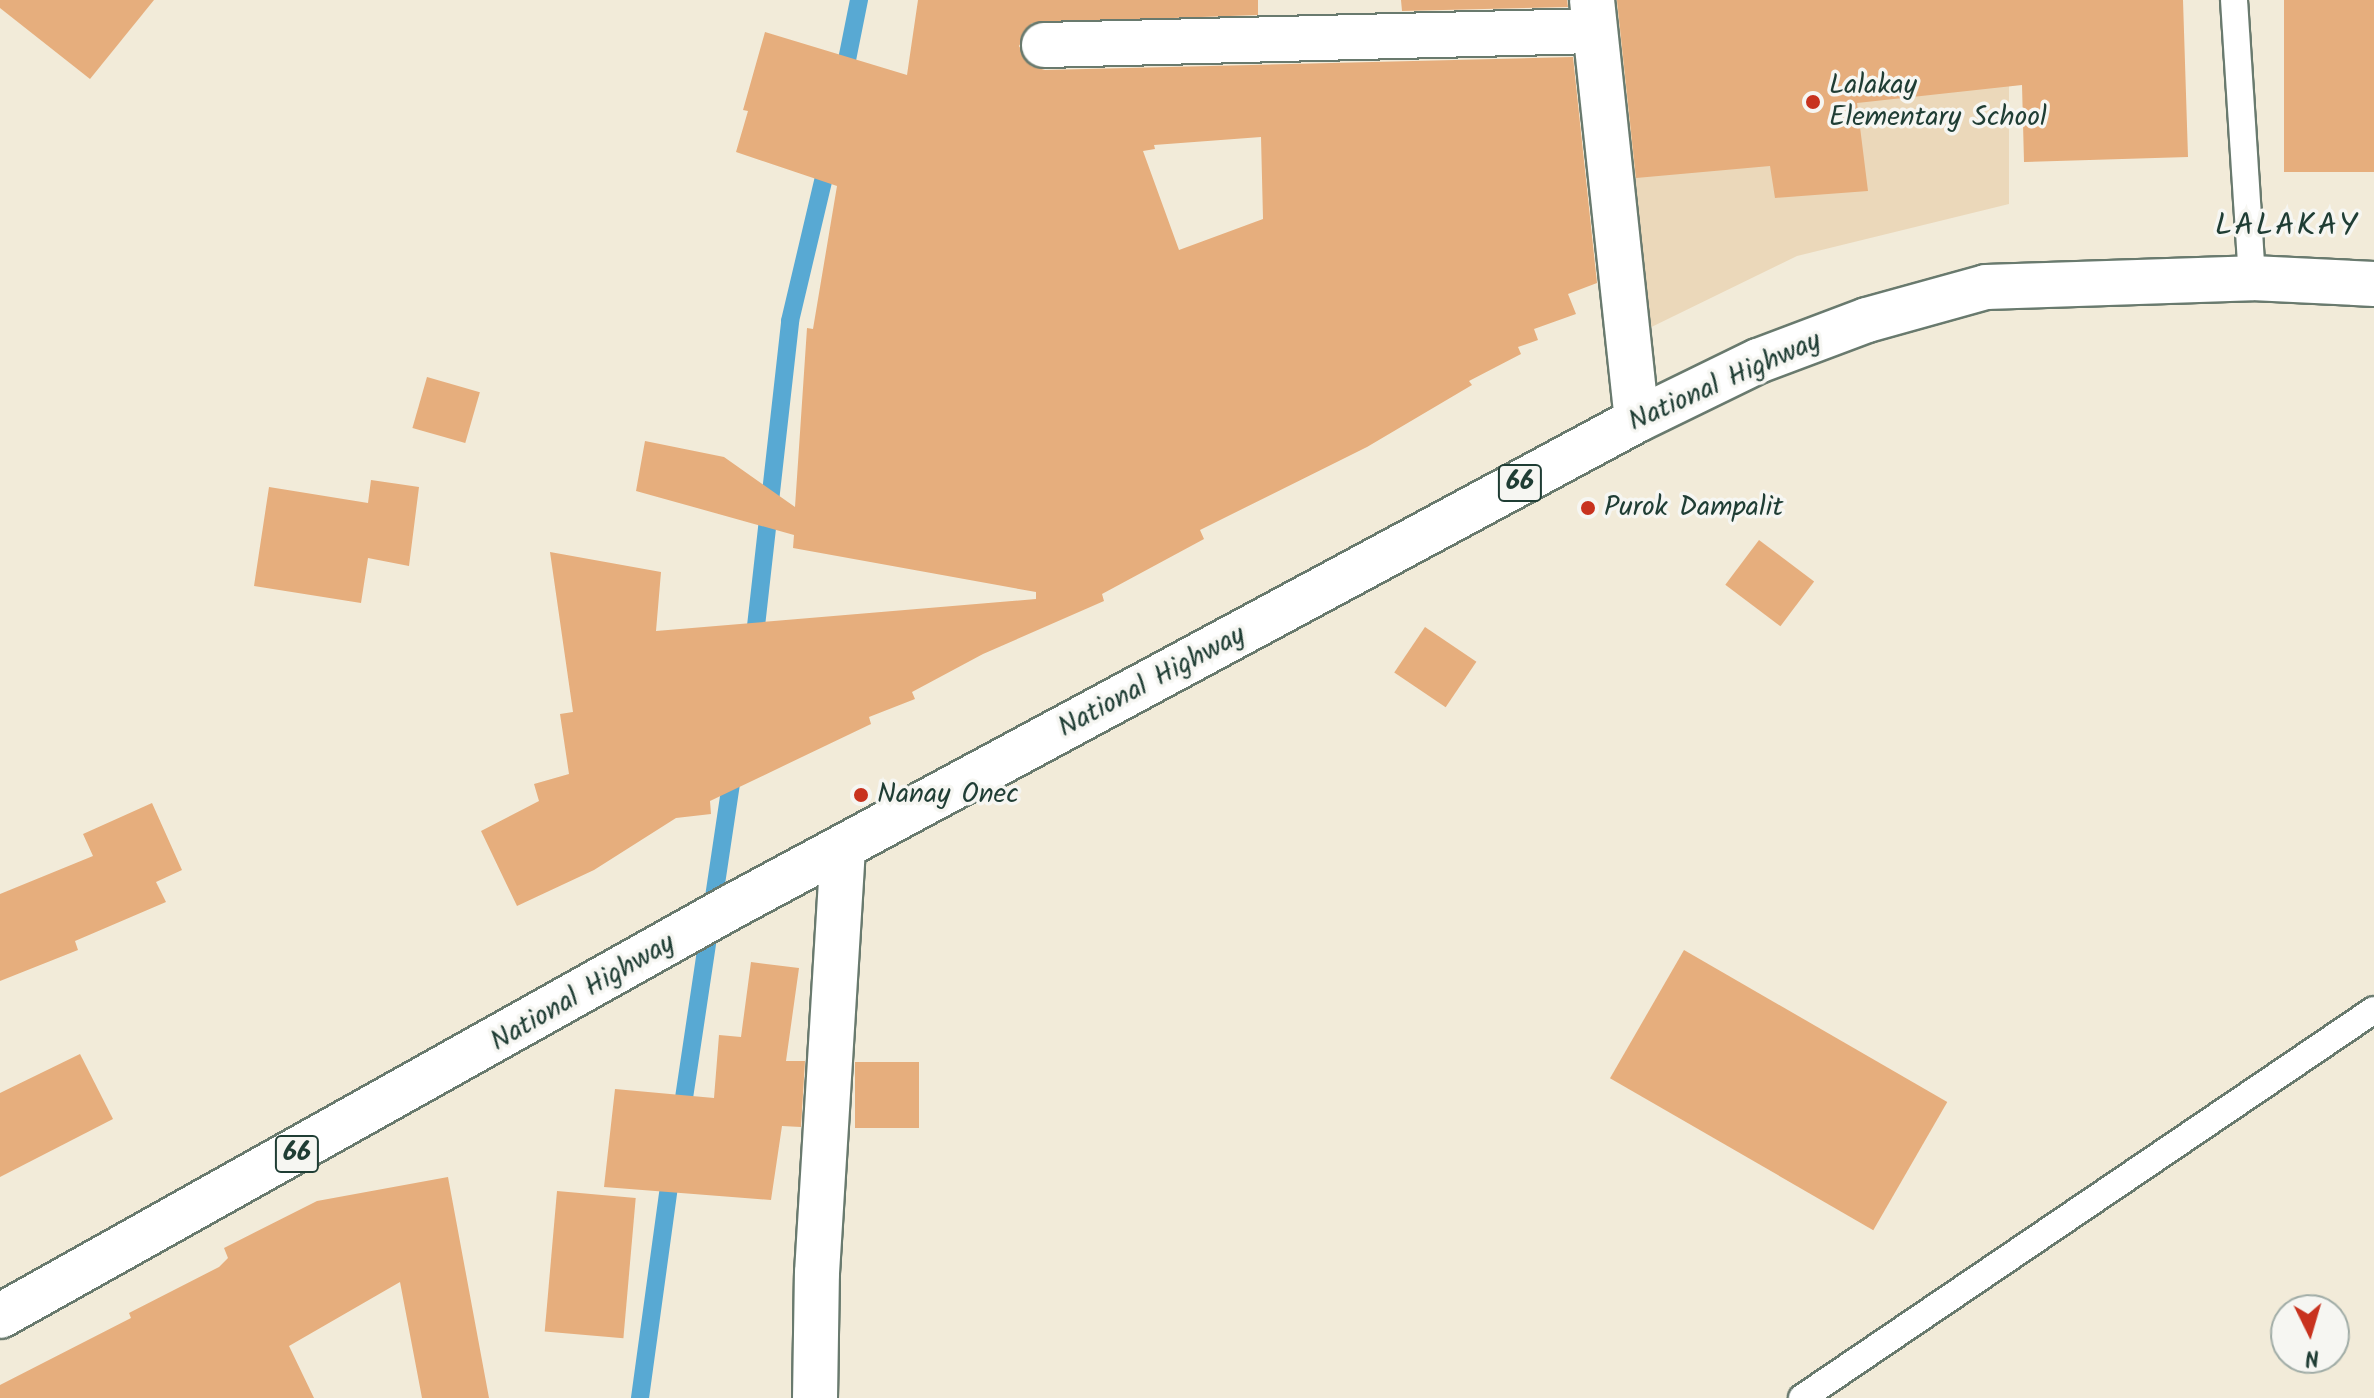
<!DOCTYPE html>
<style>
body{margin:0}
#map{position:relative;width:2374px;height:1398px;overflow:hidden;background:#f2ebd9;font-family:Kalam,sans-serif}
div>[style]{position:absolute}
.built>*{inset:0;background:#ebd8ba}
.stream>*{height:18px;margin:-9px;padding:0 9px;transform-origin:9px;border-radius:9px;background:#58a9d3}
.building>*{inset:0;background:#e6ae7d;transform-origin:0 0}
.roads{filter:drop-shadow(2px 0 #697a6e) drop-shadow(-2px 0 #697a6e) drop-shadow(0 2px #697a6e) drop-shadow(0 -2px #697a6e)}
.service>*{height:26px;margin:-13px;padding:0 13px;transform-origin:13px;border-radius:13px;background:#fff}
.minor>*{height:44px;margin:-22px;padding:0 22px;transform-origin:22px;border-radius:22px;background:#fff}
.primary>*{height:44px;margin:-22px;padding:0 22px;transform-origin:22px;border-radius:22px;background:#fff}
.dots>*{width:22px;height:22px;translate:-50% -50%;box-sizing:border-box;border:4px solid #f6f6f2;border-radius:50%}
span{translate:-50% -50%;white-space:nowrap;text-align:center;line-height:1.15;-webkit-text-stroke:7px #f6f6f2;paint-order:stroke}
.shield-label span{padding:2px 6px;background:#f6f6f2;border:2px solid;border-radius:6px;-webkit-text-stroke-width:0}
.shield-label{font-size:26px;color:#1f3d34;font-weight:700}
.poi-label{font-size:28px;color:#1f3d34}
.left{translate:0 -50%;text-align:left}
.street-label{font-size:28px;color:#1f3d34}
.quarter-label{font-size:32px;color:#1f3d34;letter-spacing:2px}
.north{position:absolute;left:2270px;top:1294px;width:80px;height:80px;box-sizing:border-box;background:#f6f6f2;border:2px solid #a0aca6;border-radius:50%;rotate:175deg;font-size:22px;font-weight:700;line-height:32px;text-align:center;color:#1f3d34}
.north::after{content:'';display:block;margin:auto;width:28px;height:36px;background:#c8321e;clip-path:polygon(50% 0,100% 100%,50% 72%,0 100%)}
</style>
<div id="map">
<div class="built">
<i style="clip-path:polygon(1610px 0,2009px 0,2009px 204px,1797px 256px,1633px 336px)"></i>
</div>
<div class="stream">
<i style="left:843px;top:80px;width:82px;rotate:-78.7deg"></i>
<i style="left:754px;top:644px;width:325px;rotate:-83.6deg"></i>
<i style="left:790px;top:321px;width:165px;rotate:-76.7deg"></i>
<i style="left:681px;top:1118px;width:354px;rotate:-81.5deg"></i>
<i style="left:640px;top:1398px;width:229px;rotate:-82.2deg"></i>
</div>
<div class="building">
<i style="clip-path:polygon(0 0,154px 0,90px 79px,0 8px)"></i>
<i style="clip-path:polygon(evenodd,918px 0,1258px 0,1258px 15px,1032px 23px,1019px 46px,1031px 66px,1045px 70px,1573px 57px,1597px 283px,1568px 294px,1576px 314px,1534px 329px,1538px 340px,1518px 347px,1521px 354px,1469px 381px,1472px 385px,1367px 447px,1200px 530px,1204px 539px,1102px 594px,1104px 601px,983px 654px,912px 692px,915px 699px,869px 717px,871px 724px,710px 801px,711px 814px,676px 818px,594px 870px,517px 906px,481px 831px,539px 801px,534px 784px,569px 774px,560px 714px,573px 712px,550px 552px,661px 572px,656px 631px,1036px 599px,1036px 592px,793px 548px,794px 535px,636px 491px,645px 441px,724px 457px,795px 507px,807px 328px,813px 329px,837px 186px,736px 152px,748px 111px,743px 110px,765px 32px,907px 75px,918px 0,1261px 137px,1263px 219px,1179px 250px,1143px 151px,1155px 149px,1154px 145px,1261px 137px)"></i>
<i style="clip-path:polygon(1401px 0,1567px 0,1568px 7px,1402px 11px)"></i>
<i style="clip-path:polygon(1617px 0,2183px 0,2188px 157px,2024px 162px,2022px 85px,1857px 103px,1868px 191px,1775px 198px,1770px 166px,1636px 178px)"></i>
<i style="left:2284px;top:0;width:90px;height:172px"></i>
<i style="left:427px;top:377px;width:55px;height:53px;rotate:16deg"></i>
<i style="clip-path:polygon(371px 480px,419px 487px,409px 566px,368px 558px,361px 603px,254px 586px,269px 487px,368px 503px)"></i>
<i style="left:1759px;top:540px;width:69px;height:56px;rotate:37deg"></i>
<i style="left:1425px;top:627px;width:62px;height:55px;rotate:34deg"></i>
<i style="clip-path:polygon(152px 803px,182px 870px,156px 882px,166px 902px,75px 941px,78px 950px,0 981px,0 894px,93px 856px,83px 834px)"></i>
<i style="left:1684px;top:950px;width:304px;height:148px;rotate:30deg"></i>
<i style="clip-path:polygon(751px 962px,799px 968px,786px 1061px,805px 1061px,801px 1127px,782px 1126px,771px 1200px,604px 1187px,615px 1089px,714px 1098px,719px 1035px,741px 1037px)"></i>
<i style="clip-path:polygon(80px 1054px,113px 1119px,0 1177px,0 1093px)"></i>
<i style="left:855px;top:1062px;width:64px;height:66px"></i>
<i style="clip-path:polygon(448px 1177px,489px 1398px,422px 1398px,400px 1282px,289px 1346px,314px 1398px,0 1398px,0 1385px,131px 1318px,129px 1313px,219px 1267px,228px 1258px,224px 1248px,317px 1201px)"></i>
<i style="left:557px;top:1191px;width:79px;height:141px;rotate:5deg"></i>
</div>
<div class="roads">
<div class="service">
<i style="left:2234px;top:0;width:279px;rotate:86.3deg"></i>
<i style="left:1802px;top:1398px;width:691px;rotate:-34.15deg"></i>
</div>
<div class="minor">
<i style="left:1592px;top:0;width:422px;rotate:83.9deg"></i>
<i style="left:1044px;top:45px;width:550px;rotate:-1.46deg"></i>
<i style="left:815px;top:1398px;width:125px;rotate:-89.1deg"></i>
<i style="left:817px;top:1273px;width:425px;rotate:-86.5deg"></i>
</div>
<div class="primary">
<i style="left:0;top:1316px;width:838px;rotate:-29.23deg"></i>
<i style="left:731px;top:907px;width:1029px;rotate:-28.26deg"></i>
<i style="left:1637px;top:420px;width:135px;rotate:-26deg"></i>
<i style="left:1758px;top:361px;width:116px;rotate:-20.6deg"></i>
<i style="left:1867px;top:320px;width:123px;rotate:-15.5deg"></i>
<i style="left:1986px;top:287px;width:266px;rotate:-1.9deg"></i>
<i style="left:2252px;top:278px;width:122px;rotate:2.8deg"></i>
</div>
</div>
<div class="dots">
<i style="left:1813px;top:102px;background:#c8321e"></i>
<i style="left:1588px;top:508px;background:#c8321e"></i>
<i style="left:861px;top:795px;background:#c8321e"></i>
</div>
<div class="shield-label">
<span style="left:1520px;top:483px">66</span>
<span style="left:297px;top:1154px">66</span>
</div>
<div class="poi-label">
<span class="left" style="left:1829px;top:102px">Lalakay<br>Elementary School</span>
<span class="left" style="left:1604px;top:508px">Purok Dampalit</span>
<span class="left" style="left:877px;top:795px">Nanay Onec</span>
</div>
<div class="street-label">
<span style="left:1725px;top:382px;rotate:-24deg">National Highway</span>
<span style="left:1152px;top:682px;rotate:-28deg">National Highway</span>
<span style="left:583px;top:993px;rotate:-30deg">National Highway</span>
</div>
<div class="quarter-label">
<span style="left:2287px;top:227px">LALAKAY</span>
</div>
<div class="north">N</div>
</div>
